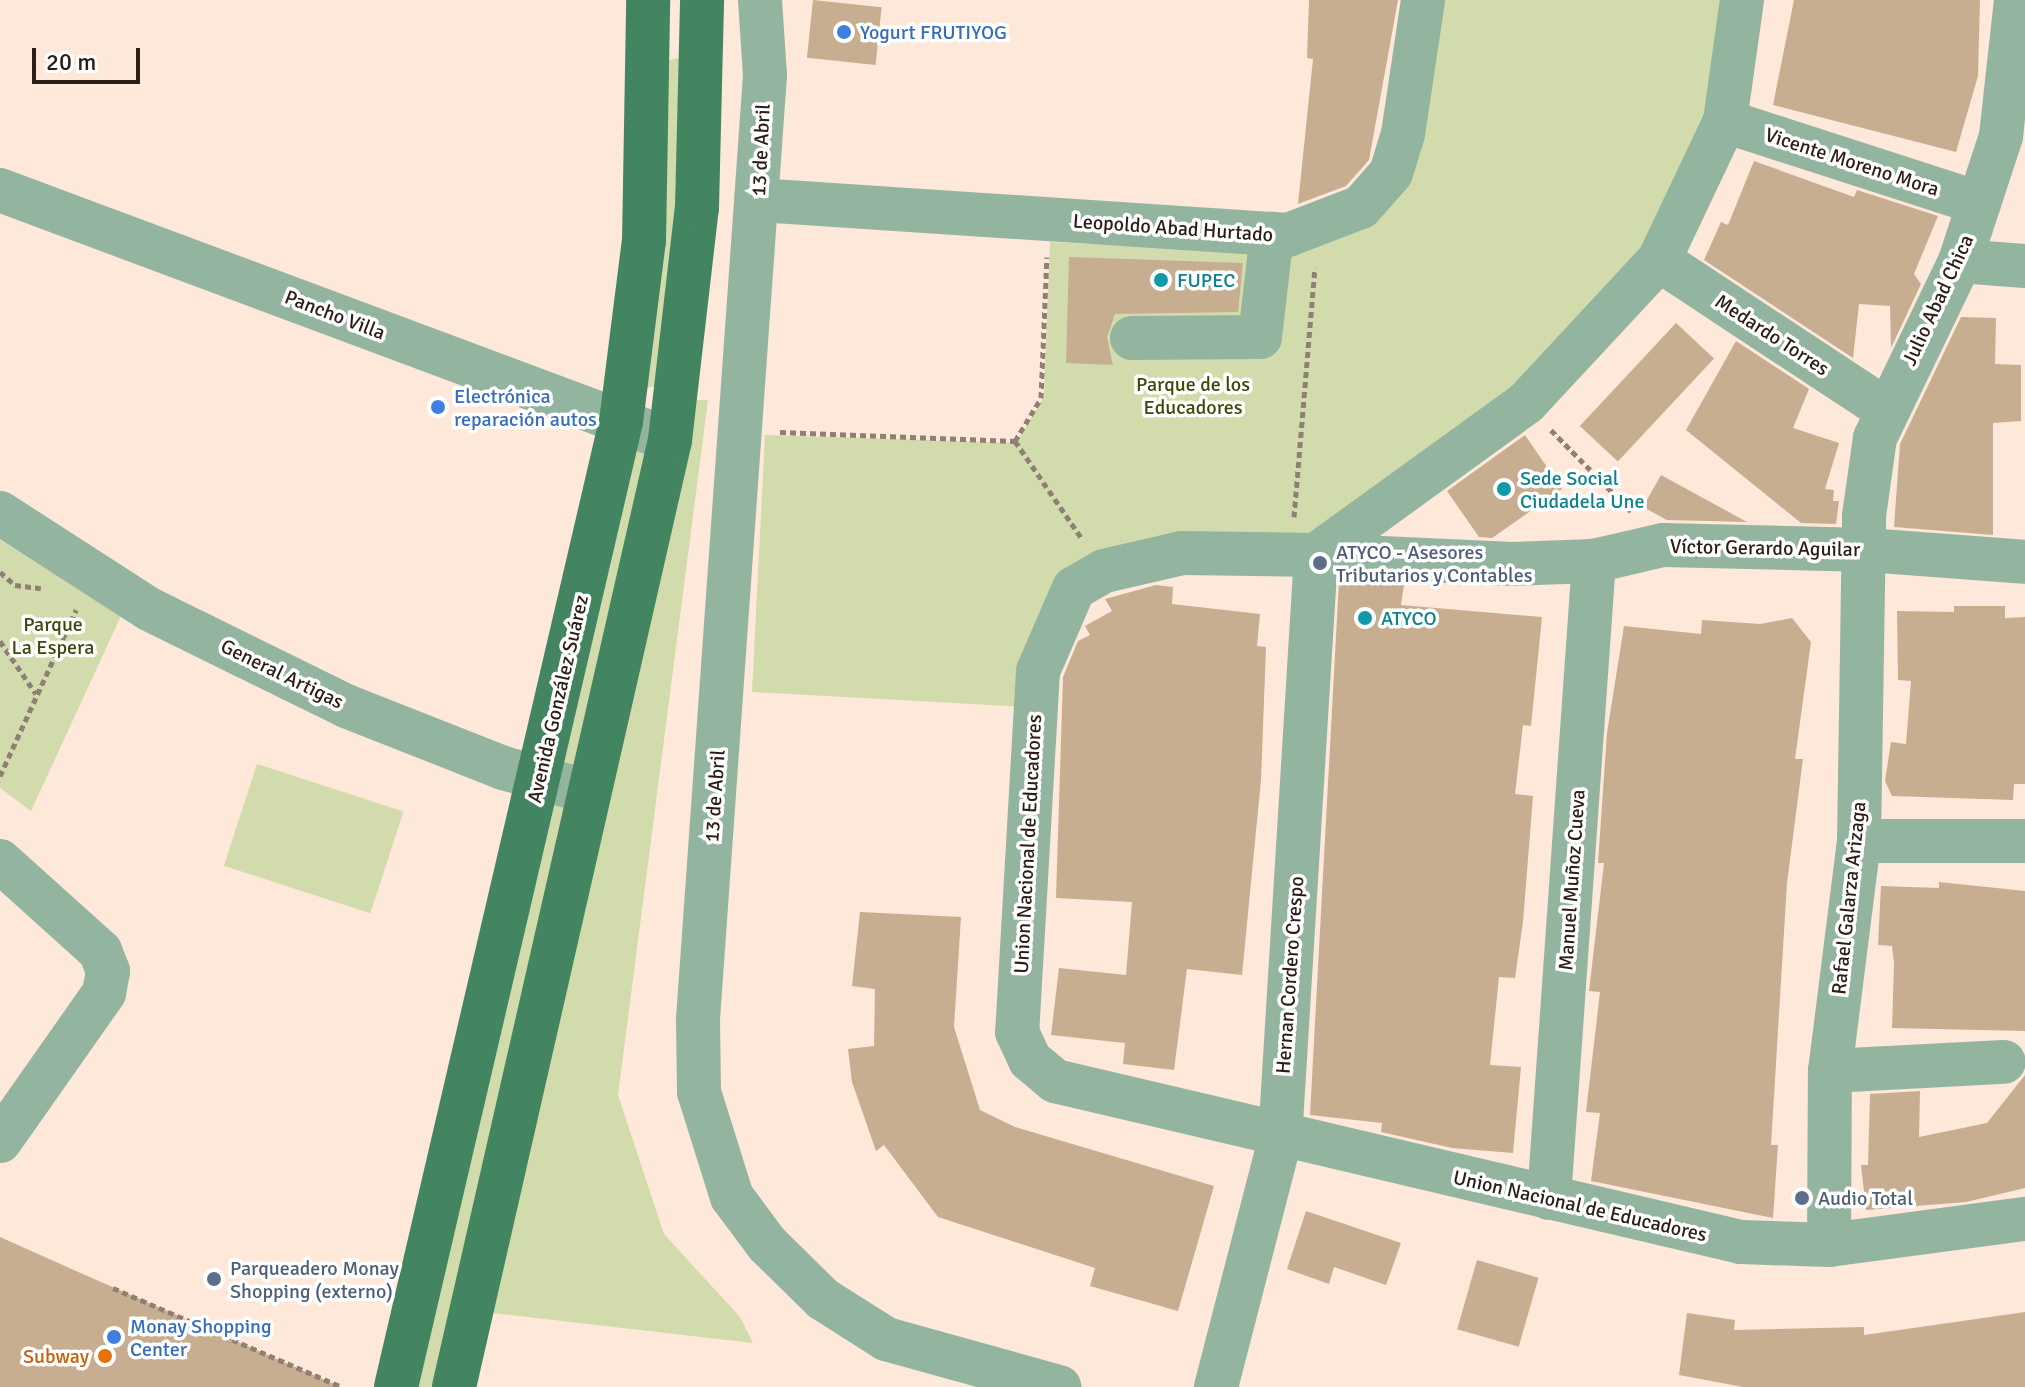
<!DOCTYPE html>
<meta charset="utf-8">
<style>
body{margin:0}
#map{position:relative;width:2025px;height:1387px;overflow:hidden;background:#fde8da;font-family:Signika,sans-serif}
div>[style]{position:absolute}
.green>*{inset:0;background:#d2dbab;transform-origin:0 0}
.building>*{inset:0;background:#c7ae91;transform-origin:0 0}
.path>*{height:5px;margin-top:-2.5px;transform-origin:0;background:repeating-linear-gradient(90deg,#907f74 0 6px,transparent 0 10px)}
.minor>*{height:44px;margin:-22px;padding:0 22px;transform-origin:22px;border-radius:22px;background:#93b5a0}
.major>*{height:44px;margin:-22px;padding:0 22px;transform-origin:22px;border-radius:22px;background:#438561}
.dots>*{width:22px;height:22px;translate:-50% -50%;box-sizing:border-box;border:4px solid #fff;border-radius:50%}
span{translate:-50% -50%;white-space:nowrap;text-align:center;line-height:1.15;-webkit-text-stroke:7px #fff;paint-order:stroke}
.shop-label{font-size:20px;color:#366cbe}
.left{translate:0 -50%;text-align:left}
.street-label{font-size:20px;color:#2b1e16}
.culture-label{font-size:20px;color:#0d838f}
.park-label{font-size:20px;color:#40470a}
.service-label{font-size:20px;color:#4e5e75}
.food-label{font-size:20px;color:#c56008}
.right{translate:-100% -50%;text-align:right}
.scale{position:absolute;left:32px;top:48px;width:108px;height:36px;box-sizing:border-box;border:4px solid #2b1e16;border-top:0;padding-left:10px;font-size:24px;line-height:28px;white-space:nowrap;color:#2b1e16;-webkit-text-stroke:6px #fff;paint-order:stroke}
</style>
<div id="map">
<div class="green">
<i style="clip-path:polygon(1442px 0,1720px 0,1714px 95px,1644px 254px,1573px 347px,1323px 536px,1100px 565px,1028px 707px,752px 692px,765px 435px,1016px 443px,1044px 397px,1050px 242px,1287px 254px,1372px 217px)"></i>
<i style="clip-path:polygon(677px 58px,683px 62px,686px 143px,658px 385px,643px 389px,665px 61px)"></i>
<i style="clip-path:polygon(693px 400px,708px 400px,618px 1095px,664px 1234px,740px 1317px,753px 1343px,492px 1313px)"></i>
<i style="clip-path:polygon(632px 446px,649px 451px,577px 769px,555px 761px)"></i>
<i style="clip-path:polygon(0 540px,121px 616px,31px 811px,0 788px)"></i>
<i style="left:257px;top:764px;width:154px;height:107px;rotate:18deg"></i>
<i style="clip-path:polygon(540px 779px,586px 791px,454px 1387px,396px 1387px)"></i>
</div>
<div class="building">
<i style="left:813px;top:0;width:69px;height:58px;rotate:6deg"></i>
<i style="clip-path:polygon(1309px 0,1398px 0,1369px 160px,1346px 186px,1298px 204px,1313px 59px,1307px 58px)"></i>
<i style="clip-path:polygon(1794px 0,1980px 0,1978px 76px,1956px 152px,1773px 105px)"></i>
<i style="clip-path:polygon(1754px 161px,1854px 197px,1857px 190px,1938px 216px,1914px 274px,1921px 284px,1891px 348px,1890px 306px,1859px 304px,1853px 358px,1704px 260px,1721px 222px,1728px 225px)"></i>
<i style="clip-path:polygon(1069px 257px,1243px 263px,1238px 312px,1115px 314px,1107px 337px,1113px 365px,1066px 363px)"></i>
<i style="clip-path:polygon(1961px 317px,1996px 318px,1995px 364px,2021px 365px,2021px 421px,1993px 423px,1993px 535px,1894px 527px,1900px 444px)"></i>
<i style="left:1676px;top:323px;width:52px;height:141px;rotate:43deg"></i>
<i style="clip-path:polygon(1736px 341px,1809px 389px,1793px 428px,1839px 443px,1825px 489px,1834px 490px,1833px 501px,1839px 501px,1836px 524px,1801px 523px,1686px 430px)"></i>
<i style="clip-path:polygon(1525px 435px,1562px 489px,1492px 538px,1479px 537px,1447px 491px)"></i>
<i style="clip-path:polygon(1661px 475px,1747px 522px,1667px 520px,1643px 507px)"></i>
<i style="clip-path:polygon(1339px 581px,1404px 584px,1401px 605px,1542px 617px,1531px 726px,1523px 725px,1515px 794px,1533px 796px,1523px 922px,1515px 978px,1499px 977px,1490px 1065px,1521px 1067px,1513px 1153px,1452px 1148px,1381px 1132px,1382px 1123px,1310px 1115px)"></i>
<i style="clip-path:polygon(1156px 585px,1173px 587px,1172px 604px,1260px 614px,1257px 646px,1266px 647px,1261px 780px,1242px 975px,1187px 969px,1174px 1070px,1123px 1064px,1125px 1043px,1051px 1035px,1059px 968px,1126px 975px,1132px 902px,1056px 898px,1063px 677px,1078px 641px,1090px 635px,1085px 626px,1112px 611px,1105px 599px)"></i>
<i style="clip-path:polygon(1954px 606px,2005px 606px,2005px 618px,2025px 617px,2025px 784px,2014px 784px,2013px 800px,1892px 796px,1885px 781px,1891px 742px,1906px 744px,1911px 681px,1898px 680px,1897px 611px,1954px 612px)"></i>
<i style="clip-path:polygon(1792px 618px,1811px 642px,1795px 759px,1803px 759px,1787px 883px,1771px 1145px,1778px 1145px,1773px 1218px,1591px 1181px,1600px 1113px,1586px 1112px,1600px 992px,1589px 991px,1604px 863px,1598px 863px,1607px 733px,1624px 626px,1701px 634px,1702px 620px,1760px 624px)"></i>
<i style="clip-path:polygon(1939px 882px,2025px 891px,2025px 1031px,1892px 1028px,1894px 964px,1892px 946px,1878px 945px,1881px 886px,1939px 888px)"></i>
<i style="clip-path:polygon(860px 912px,961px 917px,954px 1027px,980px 1110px,1015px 1127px,1214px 1186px,1178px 1311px,1090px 1286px,1095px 1268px,938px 1217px,884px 1145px,876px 1151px,852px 1082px,848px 1049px,874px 1046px,875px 989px,852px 986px)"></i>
<i style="clip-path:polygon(2025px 1075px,2025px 1188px,1966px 1202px,1866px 1210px,1861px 1165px,1868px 1165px,1870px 1094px,1920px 1091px,1919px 1137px,1987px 1123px)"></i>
<i style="clip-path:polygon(1306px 1211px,1401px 1243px,1386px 1285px,1334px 1267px,1329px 1284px,1287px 1269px)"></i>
<i style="clip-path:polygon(0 1237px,76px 1271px,341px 1387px,0 1387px)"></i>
<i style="left:1477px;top:1260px;width:64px;height:72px;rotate:16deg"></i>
<i style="clip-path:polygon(2025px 1312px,2025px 1387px,1743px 1387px,1679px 1375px,1687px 1313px,1735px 1320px,1734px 1330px,1864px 1327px,1864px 1335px)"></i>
</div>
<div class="path">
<i style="left:1551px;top:430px;width:114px;rotate:45.4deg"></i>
<i style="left:780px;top:432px;width:235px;rotate:2.2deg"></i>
<i style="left:1015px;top:441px;width:50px;rotate:-58.8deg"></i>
<i style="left:1041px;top:398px;width:141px;rotate:-87.6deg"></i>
<i style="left:1015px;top:441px;width:119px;rotate:55.6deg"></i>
<i style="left:1294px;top:517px;width:250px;rotate:-85.2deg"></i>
<i style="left:0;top:572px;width:20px;rotate:41deg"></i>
<i style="left:15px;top:585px;width:26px;rotate:7deg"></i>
<i style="left:0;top:641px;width:64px;rotate:55.8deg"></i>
<i style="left:0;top:776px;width:183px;rotate:-65.4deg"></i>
<i style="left:113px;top:1288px;width:249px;rotate:23.4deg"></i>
</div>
<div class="minor">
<i style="left:760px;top:0;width:75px;rotate:86.2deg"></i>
<i style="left:765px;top:75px;width:946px;rotate:94.06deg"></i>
<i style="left:698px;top:1019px;width:73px;rotate:89.2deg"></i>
<i style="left:699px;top:1092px;width:110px;rotate:72.6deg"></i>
<i style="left:732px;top:1197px;width:59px;rotate:53.3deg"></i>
<i style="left:767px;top:1244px;width:78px;rotate:44.5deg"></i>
<i style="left:823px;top:1299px;width:75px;rotate:32.4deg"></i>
<i style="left:886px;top:1339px;width:180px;rotate:15.5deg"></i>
<i style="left:1742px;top:0;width:122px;rotate:98deg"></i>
<i style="left:1725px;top:121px;width:154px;rotate:115.4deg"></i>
<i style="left:1659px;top:260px;width:195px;rotate:132.9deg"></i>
<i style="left:1526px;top:403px;width:259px;rotate:144.1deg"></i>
<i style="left:1316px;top:555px;width:134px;rotate:-179.1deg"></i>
<i style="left:1182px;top:553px;width:80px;rotate:167deg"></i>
<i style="left:1104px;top:571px;width:34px;rotate:150deg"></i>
<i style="left:1074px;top:588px;width:90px;rotate:113.4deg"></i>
<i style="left:1038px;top:671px;width:362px;rotate:93.3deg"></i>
<i style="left:1017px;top:1032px;width:31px;rotate:65deg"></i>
<i style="left:1030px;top:1060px;width:33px;rotate:40deg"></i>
<i style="left:1055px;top:1081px;width:705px;rotate:13.21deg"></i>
<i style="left:1741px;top:1242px;width:88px;rotate:2deg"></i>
<i style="left:1829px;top:1245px;width:198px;rotate:-7.6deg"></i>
<i style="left:1725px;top:121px;width:267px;rotate:17.9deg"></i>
<i style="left:0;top:190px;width:715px;rotate:20.46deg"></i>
<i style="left:758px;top:200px;width:531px;rotate:3.78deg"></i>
<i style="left:1288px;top:235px;width:78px;rotate:-21deg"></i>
<i style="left:1361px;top:207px;width:45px;rotate:-48.6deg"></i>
<i style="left:1391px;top:173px;width:41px;rotate:-72.9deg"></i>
<i style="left:1403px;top:134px;width:135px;rotate:-81.5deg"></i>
<i style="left:1659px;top:260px;width:271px;rotate:33.4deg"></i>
<i style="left:1960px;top:261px;width:65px;rotate:4.4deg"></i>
<i style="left:1132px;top:338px;width:128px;rotate:-0.4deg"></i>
<i style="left:1260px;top:337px;width:104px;rotate:-83.4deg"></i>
<i style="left:0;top:513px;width:177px;rotate:32.8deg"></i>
<i style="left:149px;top:609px;width:220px;rotate:26.2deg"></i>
<i style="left:346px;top:706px;width:169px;rotate:21.5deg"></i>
<i style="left:503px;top:768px;width:86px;rotate:15.5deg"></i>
<i style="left:1859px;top:841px;width:166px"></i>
<i style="left:0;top:861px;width:135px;rotate:42deg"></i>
<i style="left:100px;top:951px;width:22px;rotate:68deg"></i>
<i style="left:108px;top:971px;width:22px;rotate:100deg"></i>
<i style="left:104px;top:993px;width:181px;rotate:125.1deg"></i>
<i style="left:1830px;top:1071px;width:174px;rotate:-3deg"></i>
<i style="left:1549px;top:1198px;width:639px;rotate:-85.96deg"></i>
<i style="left:1829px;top:1245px;width:174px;rotate:-89.7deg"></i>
<i style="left:1830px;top:1071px;width:232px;rotate:-82.8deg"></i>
<i style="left:1859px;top:841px;width:325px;rotate:-89.1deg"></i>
<i style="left:1864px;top:516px;width:79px;rotate:-82deg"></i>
<i style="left:1875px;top:438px;width:196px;rotate:-64.3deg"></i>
<i style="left:1960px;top:261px;width:132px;rotate:-71.8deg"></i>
<i style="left:2001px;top:136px;width:137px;rotate:-83.7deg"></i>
<i style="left:1216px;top:1387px;width:256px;rotate:-75.5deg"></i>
<i style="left:1280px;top:1139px;width:585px;rotate:-86.47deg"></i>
<i style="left:1316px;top:555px;width:197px;rotate:2.6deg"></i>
<i style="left:1513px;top:564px;width:81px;rotate:-2.1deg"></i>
<i style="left:1594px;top:561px;width:71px;rotate:-13.1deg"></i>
<i style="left:1663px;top:545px;width:204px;rotate:1.4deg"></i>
<i style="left:1867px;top:550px;width:158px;rotate:4.3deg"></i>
</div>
<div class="major">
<i style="left:396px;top:1387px;width:991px;rotate:-76.88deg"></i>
<i style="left:621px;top:422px;width:182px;rotate:-82.8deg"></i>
<i style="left:644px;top:241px;width:241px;rotate:-89deg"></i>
<i style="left:454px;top:1387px;width:971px;rotate:-77.15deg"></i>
<i style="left:670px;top:440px;width:234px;rotate:-83.4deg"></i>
<i style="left:697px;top:208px;width:208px;rotate:-88.6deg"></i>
</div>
<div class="dots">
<i style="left:844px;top:32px;background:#3f7fe0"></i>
<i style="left:1161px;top:280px;background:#0f9aa8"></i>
<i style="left:438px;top:407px;background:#3f7fe0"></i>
<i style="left:1504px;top:489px;background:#0f9aa8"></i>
<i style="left:1320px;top:563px;background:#5c6f8a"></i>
<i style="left:1365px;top:618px;background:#0f9aa8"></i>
<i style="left:1802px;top:1198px;background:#5c6f8a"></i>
<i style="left:214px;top:1279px;background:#5c6f8a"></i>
<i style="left:114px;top:1337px;background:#3f7fe0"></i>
<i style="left:105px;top:1356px;background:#e8710a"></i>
</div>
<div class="shop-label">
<span class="left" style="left:860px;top:32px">Yogurt FRUTIYOG</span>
<span class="left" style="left:454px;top:408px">Electrónica<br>reparación autos</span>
<span class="left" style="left:130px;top:1338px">Monay Shopping<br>Center</span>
</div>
<div class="street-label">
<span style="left:761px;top:150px;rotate:-87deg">13 de Abril</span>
<span style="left:1852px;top:162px;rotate:18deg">Vicente Moreno Mora</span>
<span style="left:1173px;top:228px;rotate:4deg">Leopoldo Abad Hurtado</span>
<span style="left:1938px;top:300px;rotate:-65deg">Julio Abad Chica</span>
<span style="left:335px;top:315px;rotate:21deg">Pancho Villa</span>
<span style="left:1772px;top:335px;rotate:33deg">Medardo Torres</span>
<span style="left:1765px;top:548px;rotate:1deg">Víctor Gerardo Aguilar</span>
<span style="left:282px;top:674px;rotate:26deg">General Artigas</span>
<span style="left:558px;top:699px;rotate:-77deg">Avenida González Suárez</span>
<span style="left:715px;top:796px;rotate:-86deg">13 de Abril</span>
<span style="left:1028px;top:844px;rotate:-87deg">Union Nacional de Educadores</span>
<span style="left:1572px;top:880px;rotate:-86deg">Manuel Muñoz Cueva</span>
<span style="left:1849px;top:898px;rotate:-84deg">Rafael Galarza Arizaga</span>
<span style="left:1290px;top:975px;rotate:-86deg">Hernan Cordero Crespo</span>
<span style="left:1580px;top:1206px;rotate:13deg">Union Nacional de Educadores</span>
</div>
<div class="culture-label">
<span class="left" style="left:1177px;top:280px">FUPEC</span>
<span class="left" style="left:1520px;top:490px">Sede Social<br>Ciudadela Une</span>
<span class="left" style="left:1381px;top:618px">ATYCO</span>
</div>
<div class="park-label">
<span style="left:1193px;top:396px">Parque de los<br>Educadores</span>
<span style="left:53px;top:636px">Parque<br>La Espera</span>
</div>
<div class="service-label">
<span class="left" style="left:1336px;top:564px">ATYCO - Asesores<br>Tributarios y Contables</span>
<span class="left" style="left:1818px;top:1198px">Audio Total</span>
<span class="left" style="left:230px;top:1280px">Parqueadero Monay<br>Shopping (externo)</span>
</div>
<div class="food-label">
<span class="right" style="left:89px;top:1356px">Subway</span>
</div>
<div class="scale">20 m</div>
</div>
